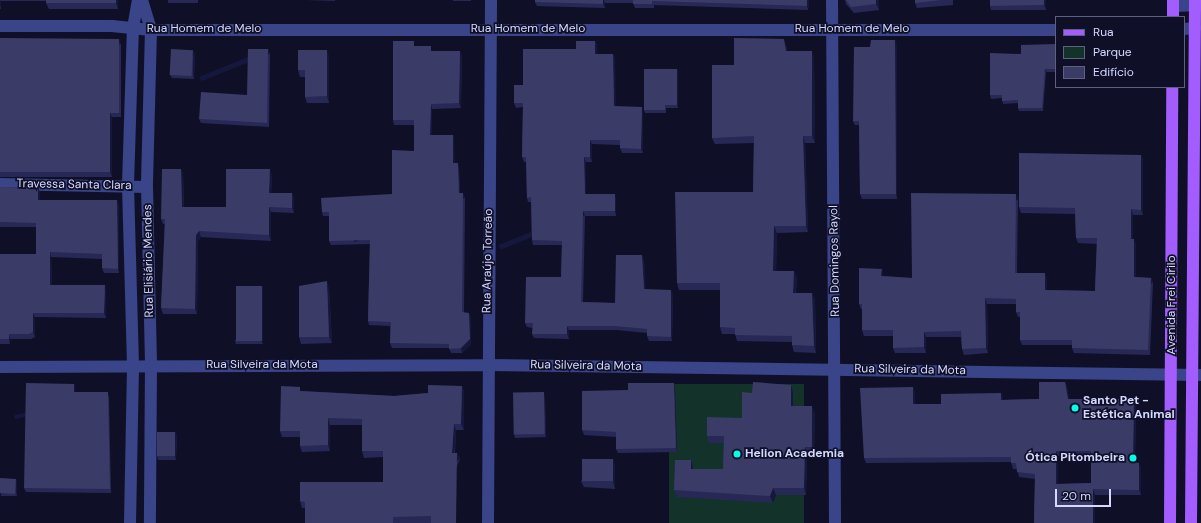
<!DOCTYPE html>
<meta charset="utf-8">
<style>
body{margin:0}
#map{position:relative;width:1201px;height:523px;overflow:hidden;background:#0f1028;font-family:"DM Sans",sans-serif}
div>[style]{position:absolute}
.green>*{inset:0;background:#12322a;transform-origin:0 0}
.minor>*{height:12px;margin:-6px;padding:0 6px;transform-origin:6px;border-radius:6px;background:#394588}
.major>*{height:12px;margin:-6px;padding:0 6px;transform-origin:6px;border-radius:6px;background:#a35dff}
.wall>*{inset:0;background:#282856;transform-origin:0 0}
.shaded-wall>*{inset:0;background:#16173c;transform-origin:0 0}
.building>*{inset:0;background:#3b3b68;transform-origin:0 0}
.dots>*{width:11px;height:11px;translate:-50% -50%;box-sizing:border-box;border:2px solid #0f1028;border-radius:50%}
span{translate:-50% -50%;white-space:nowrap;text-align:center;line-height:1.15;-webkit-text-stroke:3.5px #0f1028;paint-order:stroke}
.street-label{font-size:12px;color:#d6d9ff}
.poi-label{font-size:12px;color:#d6d9ff;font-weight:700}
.left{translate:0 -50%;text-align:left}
.right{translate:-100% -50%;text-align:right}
.legend{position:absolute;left:1055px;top:16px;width:130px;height:72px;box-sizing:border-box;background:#0f1028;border:1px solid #5f607e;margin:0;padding:5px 7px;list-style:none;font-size:12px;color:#d6d9ff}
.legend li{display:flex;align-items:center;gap:8px;height:20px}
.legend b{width:20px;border:1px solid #5f607e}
.scale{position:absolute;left:1055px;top:489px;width:56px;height:18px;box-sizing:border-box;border:2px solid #d6d9ff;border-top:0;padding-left:5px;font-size:12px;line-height:14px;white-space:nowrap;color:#d6d9ff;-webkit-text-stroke:3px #0f1028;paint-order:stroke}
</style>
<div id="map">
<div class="green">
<i style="left:669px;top:384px;width:135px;height:139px"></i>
</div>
<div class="minor">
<i style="left:142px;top:0;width:31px;rotate:73deg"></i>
<i style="left:151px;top:30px;width:157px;rotate:91.5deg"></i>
<i style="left:147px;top:187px;width:177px;rotate:88.7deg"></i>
<i style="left:151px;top:364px;width:159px;rotate:90.4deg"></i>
<i style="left:832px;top:0;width:523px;rotate:89.67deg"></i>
<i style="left:1173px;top:6px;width:28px;rotate:-2deg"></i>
<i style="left:0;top:26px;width:112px"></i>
<i style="left:112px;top:26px;width:39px;rotate:6deg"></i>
<i style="left:151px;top:30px;width:905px"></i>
<i style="left:1184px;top:29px;width:11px;rotate:-5deg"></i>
<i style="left:0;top:184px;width:147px;rotate:1.2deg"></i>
<i style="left:0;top:367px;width:487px;rotate:-0.2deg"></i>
<i style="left:487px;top:365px;width:714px;rotate:0.8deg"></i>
<i style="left:130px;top:523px;width:158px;rotate:-88.9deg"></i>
<i style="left:133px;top:365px;width:180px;rotate:-91.6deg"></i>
<i style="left:128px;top:185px;width:157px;rotate:-88.2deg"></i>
<i style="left:133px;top:28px;width:28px;rotate:-80deg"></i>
<i style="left:488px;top:523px;width:523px;rotate:-89.67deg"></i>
</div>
<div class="major">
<i style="left:1173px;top:17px;width:17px;rotate:-90deg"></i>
<i style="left:1170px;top:523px;width:436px;rotate:-89.7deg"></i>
<i style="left:1191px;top:523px;width:523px;rotate:-89.56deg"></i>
</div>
<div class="wall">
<i style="clip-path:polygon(0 0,118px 0,118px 9px,49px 9px,46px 3px,46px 1px,1px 1px,1px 9px,0 9px)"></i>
<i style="left:168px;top:0;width:30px;height:3px"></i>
<i style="clip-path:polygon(306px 0,335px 0,335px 1px)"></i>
<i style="left:453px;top:0;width:18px;height:1px"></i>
<i style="clip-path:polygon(535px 0,809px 0,808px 10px,654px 5px,654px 8px,635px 8px,633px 3px,605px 3px,605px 8px,537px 6px,535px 2px)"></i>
<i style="clip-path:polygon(845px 0,879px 0,879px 10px,854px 13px,846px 4px)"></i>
<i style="clip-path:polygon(915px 0,953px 0,953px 5px,917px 8px,915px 3px)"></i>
<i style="clip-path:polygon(1046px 0,1046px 10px,991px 10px,990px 6px)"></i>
<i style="clip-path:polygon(0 38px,121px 44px,121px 117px,112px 117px,112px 177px,0 177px)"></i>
<i style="clip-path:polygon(595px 41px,597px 45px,597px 54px,613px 54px,615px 58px,615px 106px,643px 111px,643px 153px,622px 153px,620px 148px,620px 145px,592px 144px,592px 162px,586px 162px,586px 194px,616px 199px,616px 216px,585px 216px,583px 302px,615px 303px,644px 259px,645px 289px,673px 294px,672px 341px,649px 341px,647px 336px,647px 333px,617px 330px,569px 330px,569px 339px,534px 338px,532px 334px,533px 328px,527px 327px,525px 323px,561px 277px,562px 245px,533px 245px,532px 240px,531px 202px,528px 202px,527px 198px,526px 162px,524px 162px,522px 157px,523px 107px,516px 108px,514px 103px,523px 85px,576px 49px)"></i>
<i style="clip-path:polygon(897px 44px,897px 199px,862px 199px,860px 194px,859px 125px,855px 125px,853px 121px)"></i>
<i style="clip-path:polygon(1056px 44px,1056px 72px,1046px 72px,1043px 111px,1019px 111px,1018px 108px,1018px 103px,1003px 104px,1002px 98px,991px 99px,990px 95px,1021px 54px)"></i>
<i style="clip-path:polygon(786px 45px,787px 51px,814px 58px,815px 143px,805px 143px,808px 232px,777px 233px,776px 271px,794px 271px,797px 278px,796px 293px,812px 293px,815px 300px,816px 353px,794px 352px,792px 345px,792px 342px,737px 341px,735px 334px,722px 334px,720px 327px,720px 290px,679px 290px,677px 283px,753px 192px,754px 143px,715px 144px,712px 138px,734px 65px)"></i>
<i style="clip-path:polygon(416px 46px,432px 51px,462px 55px,461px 108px,432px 109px,432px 135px,453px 135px,454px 139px,454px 163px,459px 167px,460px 193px,465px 198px,464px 313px,471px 317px,471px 344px,462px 353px,451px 353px,449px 348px,392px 348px,390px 343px,390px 326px,369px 325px,368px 321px,370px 244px,331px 245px,329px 241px,329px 216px,323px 216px,322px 212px,392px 194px,414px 151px,414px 125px,394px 125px,393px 120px)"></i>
<i style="clip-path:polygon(268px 49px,270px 54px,269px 127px,201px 123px,199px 119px,247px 95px)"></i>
<i style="clip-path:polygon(195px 53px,194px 79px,172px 78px,170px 75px)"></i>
<i style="clip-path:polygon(329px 56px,329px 103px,307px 103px,305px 97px,305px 77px,300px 77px,298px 70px)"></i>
<i style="clip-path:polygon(677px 69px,678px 73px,678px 108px,666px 108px,666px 113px,645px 113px,644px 110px)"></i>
<i style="clip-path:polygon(1141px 155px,1143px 160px,1143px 215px,1133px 215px,1133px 239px,1136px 245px,1136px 277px,1151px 278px,1153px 283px,1150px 355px,1074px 353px,1072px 348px,1072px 345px,1022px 345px,1020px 340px,1020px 317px,1018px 317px,1016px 312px,1016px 304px,987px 304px,988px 353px,964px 355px,962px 349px,961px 337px,926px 337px,926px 353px,895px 353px,893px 348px,893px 336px,864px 336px,862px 330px,862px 309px,861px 309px,859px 304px,883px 274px,883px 276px,912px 278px,1018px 199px,1017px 273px,1047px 278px,1047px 290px,1095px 291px,1097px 244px,1078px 243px,1076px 238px,1075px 214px,1021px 213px,1019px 207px)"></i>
<i style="clip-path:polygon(181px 169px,183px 174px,184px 207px,226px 207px,272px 175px,271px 193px,292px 193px,294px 199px,294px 213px,271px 212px,271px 241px,201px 237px,198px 241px,197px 314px,163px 314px,161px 308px,165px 224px,163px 224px,161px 219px)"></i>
<i style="clip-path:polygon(0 187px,38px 188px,40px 192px,40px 200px,119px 204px,119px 273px,104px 273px,102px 268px,102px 259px,51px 257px,52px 285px,106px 290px,106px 318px,35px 317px,35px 337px,31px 339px,10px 339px,10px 344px,0 344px,0 254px,36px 254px,36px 227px,0 227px)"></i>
<i style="clip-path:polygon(262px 286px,263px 290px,263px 344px,236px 344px,235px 341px)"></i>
<i style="clip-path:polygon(329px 288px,332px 343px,301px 344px,299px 337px)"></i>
<i style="clip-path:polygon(evenodd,1065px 382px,1067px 387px,1069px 399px,1134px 399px,1136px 404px,1135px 462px,1141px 468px,1141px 495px,1095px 495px,1095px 523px,1034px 523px,1035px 479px,1019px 477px,1017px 469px,1013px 469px,1011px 462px,866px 463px,864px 458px,913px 387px,915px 393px,915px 404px,941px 404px,1003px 398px,1003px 400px,1039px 399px,1065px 382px,1058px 456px,1091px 457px,1091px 483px,1058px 484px,1058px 456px)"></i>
<i style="clip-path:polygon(74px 384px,75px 388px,75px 392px,109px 396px,111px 493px,26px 492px,24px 488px)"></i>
<i style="clip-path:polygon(791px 385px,793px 392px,793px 406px,815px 413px,814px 453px,807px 453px,806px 495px,776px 495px,773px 503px,677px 497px,674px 490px,691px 460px,693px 467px,693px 469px,723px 469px,724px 443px,709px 443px,707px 436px,742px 418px,752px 393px)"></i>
<i style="clip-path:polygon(462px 386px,464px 392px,464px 430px,456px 430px,455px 453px,457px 453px,460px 459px,431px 523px,305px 523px,305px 508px,302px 508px,300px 501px,383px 482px,383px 457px,364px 458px,362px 451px,362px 425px,330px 425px,330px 451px,302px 452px,300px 446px,300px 437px,282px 437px,280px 431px,301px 391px,394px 396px,428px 393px)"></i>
<i style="clip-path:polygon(675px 388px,677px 452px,618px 453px,616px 449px,616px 437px,584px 435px,582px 430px,628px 390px)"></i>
<i style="clip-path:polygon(545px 396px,546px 437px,515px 438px,514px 434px)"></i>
<i style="clip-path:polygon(177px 435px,176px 460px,158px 460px,157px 456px)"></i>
<i style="clip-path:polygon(613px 459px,615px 466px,615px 489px,584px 487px,581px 481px)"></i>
<i style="clip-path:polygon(0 478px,17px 482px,17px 496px,1px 496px)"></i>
</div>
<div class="shaded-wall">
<i style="clip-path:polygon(0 0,1px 1px,1px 9px,0 6px)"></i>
<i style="clip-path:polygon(116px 0,118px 0,118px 9px,116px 3px)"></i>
<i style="clip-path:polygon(603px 0,604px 0,605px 3px,605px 8px,603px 4px)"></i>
<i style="clip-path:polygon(807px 0,809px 0,808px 10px,807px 6px)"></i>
<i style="clip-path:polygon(876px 0,879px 0,879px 10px,876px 4px)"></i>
<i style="clip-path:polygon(1044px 0,1046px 0,1046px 10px,1044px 5px)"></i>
<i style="left:119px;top:39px;width:5px;height:74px;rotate:68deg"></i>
<i style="clip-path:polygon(784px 39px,786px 45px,788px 57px,786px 51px)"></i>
<i style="clip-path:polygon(895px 40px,897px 44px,897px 199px,896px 194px)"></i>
<i style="clip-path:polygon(595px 41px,597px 45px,597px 58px,595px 54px)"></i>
<i style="left:268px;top:49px;width:5px;height:74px;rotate:68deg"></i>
<i style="clip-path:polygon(193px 50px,195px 53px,194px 79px,193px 76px)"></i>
<i style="clip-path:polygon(327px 50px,329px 56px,329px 103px,327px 96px)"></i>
<i style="clip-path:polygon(460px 51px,462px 55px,461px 108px,459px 103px)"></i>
<i style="clip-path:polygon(812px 51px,814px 58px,815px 143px,812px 136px)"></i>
<i style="clip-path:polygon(613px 54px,615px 58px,616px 111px,614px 106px)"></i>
<i style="clip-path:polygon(677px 69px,678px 73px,678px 108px,677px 105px)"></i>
<i style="left:1045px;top:69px;width:3px;height:39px;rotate:72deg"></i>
<i style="clip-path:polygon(431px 104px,432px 109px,432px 139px,430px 135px)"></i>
<i style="clip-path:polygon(642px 107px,643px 111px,643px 153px,641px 149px)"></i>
<i style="clip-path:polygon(110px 113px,112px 117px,112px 177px,110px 172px)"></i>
<i style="clip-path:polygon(453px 135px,454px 139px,455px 167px,453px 163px)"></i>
<i style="clip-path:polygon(803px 136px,805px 143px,808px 232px,806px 226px)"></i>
<i style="clip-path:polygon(590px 140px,592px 144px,592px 162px,590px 157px)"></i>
<i style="clip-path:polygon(1141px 155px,1143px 160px,1143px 215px,1141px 210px)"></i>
<i style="clip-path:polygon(584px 157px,586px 162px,586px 199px,585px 194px)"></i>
<i style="clip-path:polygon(458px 163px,459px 167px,460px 198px,459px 193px)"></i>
<i style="clip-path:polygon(181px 169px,183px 174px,184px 213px,182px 207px)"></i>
<i style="clip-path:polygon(270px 169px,272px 175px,271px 199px,269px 193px)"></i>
<i style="clip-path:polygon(38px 188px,40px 192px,40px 205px,38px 200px)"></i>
<i style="clip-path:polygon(292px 193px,294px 199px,294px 213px,292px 208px)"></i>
<i style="left:463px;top:193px;width:5px;height:119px;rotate:68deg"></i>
<i style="clip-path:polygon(615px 194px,616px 199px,616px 216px,615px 211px)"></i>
<i style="left:1016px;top:194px;width:5px;height:79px;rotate:68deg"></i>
<i style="clip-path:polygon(117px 200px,119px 204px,119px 273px,118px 269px)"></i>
<i style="clip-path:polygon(269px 207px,271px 212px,271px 241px,269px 235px)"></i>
<i style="clip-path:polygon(1131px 209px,1133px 215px,1133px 245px,1131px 239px)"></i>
<i style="left:583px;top:211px;width:5px;height:91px;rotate:68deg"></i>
<i style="clip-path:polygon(774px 226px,777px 233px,776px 277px,773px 271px)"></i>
<i style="clip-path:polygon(199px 231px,201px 237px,198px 241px,197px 314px,195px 309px,196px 235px)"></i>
<i style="clip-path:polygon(1134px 239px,1136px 245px,1136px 283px,1134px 277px)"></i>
<i style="clip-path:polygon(50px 252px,51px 257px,52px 290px,50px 285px)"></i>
<i style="clip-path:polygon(642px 255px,644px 259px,646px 293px,644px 289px)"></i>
<i style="clip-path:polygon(882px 269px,883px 274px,883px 282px,881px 276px)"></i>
<i style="clip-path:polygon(794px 271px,797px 278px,795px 300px,793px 293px)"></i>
<i style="clip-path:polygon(1045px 273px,1047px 278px,1047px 296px,1045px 290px)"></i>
<i style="left:1151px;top:278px;width:5px;height:72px;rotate:68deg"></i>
<i style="clip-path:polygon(327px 281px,329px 288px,332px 343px,329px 337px)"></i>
<i style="clip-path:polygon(105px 285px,106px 290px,106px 318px,104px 313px)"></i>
<i style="clip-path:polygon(262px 286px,263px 290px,263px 344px,261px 341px)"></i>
<i style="clip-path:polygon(671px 290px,673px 294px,672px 341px,671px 337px)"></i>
<i style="clip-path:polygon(812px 293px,815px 300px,816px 353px,814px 346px)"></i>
<i style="clip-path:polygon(985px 298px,987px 304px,988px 353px,986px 348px)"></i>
<i style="clip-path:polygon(33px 313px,35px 317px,35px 337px,33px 332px)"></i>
<i style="clip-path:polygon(469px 313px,471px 317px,471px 344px,462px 353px,461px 348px)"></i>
<i style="clip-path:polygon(567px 326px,569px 330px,569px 339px,567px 334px)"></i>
<i style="clip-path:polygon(924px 332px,926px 337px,926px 353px,924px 347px)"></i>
<i style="clip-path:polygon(9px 334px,10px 339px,10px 344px,9px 339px)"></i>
<i style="clip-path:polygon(1065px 382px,1067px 387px,1070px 404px,1068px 399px)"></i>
<i style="clip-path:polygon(674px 383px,675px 388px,677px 452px,676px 448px)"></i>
<i style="clip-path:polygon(74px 384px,75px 388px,75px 396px,74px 392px)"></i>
<i style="clip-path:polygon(791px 385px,793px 392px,793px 413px,791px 406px)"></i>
<i style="clip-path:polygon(462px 386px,464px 392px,464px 430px,461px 424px)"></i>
<i style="clip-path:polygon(913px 387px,915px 393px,915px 409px,913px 404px)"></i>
<i style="left:108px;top:392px;width:4px;height:97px;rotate:76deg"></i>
<i style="clip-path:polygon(544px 392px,545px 396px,546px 437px,545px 434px)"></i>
<i style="clip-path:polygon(1001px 393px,1003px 398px,1003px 405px,1001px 400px)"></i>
<i style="clip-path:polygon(1134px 399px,1136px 404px,1135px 467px,1133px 462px)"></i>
<i style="clip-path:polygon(812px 406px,815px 413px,814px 453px,812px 447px)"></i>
<i style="clip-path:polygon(328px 418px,330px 425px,330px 451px,328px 445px)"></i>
<i style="clip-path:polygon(454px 424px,456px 430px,454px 459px,452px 453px)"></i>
<i style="clip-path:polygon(175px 432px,177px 435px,176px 460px,175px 457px)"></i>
<i style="clip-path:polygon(805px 447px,807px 453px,806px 495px,804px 488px)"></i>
<i style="clip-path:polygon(1056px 451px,1058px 456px,1058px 489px,1056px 484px)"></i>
<i style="left:457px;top:453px;width:7px;height:70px;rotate:63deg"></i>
<i style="clip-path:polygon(613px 459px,615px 466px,615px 489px,613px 482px)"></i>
<i style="clip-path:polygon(691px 460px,693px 467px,693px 476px,691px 469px)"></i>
<i style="clip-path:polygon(1139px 463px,1141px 468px,1141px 495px,1139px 490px)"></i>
<i style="clip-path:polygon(16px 479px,17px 482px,17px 496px,16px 493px)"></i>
<i style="clip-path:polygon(773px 488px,776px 495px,773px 503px,770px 496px)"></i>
<i style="clip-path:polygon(1093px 489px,1095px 495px,1095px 523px,1093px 523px)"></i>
</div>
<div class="building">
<i style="left:46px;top:0;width:70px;height:3px"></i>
<i style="clip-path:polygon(535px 0,603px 0,603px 4px,535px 2px)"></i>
<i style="clip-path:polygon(633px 0,807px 0,807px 6px,652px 1px,652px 4px,633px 4px)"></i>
<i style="clip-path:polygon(846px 0,876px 0,876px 4px,851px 7px)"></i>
<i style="clip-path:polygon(915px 0,941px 0,915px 3px)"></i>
<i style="clip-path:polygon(990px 0,1044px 0,1044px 5px,990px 6px)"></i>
<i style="clip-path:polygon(0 38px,119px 39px,119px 113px,110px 113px,110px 172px,0 172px)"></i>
<i style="clip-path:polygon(734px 38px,784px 39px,786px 51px,812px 51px,812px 136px,803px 136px,806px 226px,774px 226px,773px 271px,794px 271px,793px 293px,812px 293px,814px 346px,792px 345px,792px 336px,735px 335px,735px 328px,720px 327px,720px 283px,677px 283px,675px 192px,753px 192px,754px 136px,712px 138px,712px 65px,734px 65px)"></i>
<i style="clip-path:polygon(871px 40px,895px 40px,896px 194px,860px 194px,859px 121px,853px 121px,854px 47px,870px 47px)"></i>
<i style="clip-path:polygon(393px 41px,414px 41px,414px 46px,431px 46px,431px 51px,460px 51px,459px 103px,431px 104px,430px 135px,453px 135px,453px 163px,458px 163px,459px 193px,463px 193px,462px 312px,469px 313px,470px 339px,461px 348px,449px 349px,449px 344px,390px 343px,391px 322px,368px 321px,370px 240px,329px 241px,329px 212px,322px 212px,321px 198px,392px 194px,392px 150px,414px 151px,414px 120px,393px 120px)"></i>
<i style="clip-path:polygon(576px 41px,595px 41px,595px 54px,613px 54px,614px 106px,642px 107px,641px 149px,620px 148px,620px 140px,590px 140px,590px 157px,584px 157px,585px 194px,615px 194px,615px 211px,583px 211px,581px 302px,615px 303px,616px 255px,642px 255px,644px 289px,671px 290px,671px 337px,647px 336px,647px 329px,615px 326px,567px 326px,567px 334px,532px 334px,533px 323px,525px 323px,526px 277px,561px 277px,562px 241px,532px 240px,531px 197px,527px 198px,526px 157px,522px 157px,523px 103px,514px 103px,514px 85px,523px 85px,523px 49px,576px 49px)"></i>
<i style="clip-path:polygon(1056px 44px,1056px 69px,1045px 69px,1042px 108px,1018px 108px,1018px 100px,1002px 101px,1002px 95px,990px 95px,990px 53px,1021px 54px,1021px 45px)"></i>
<i style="left:171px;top:49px;width:22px;height:26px;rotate:3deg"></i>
<i style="clip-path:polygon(248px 49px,268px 49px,267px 123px,199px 119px,201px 92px,247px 95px)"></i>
<i style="clip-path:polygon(298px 50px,327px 50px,327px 96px,305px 97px,305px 70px,298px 70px)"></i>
<i style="clip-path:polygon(644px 69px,677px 69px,677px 105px,665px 105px,665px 110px,644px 110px)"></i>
<i style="clip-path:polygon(1019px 153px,1141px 155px,1141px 210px,1131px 209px,1131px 239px,1134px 239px,1134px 277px,1151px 278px,1148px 350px,1072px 348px,1072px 340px,1020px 340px,1020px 312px,1016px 312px,1016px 299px,985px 298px,986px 348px,962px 349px,961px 331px,924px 332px,924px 347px,893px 348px,893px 330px,862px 330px,862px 304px,859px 304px,859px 268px,882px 269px,881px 276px,912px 278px,911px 193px,1016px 194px,1015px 273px,1045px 273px,1045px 290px,1095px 291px,1097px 238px,1076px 238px,1075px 208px,1019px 207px)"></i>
<i style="clip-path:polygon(162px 169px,181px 169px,182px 207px,226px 207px,226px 169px,270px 169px,269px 193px,292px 193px,292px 208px,269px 207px,269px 235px,199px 231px,196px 235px,195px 309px,161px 308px,165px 219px,161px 219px)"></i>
<i style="clip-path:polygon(0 187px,38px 188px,38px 200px,117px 200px,118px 269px,102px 268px,102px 254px,50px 252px,50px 285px,105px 285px,104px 313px,33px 313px,33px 332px,29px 334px,9px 334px,9px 339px,0 339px,0 254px,36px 254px,36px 223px,0 222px)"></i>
<i style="clip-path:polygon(327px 281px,329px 337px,299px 337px,299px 286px)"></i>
<i style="left:236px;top:286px;width:26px;height:55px"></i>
<i style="clip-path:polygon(753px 382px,791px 385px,791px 406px,812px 406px,812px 447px,805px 447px,804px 488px,773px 488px,770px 496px,674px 490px,675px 460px,691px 460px,691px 469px,723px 469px,724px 436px,707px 436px,707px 417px,742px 418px,742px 392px,752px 393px)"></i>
<i style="clip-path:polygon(evenodd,1039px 382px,1065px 382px,1068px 399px,1134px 399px,1133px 462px,1139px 463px,1139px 490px,1093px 489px,1093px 523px,1034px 523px,1035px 474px,1017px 472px,1016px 463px,1011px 463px,1011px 457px,864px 458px,860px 388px,913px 387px,913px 404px,941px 404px,941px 394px,1001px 393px,1001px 400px,1039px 399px,1039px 382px,1056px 451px,1091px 451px,1091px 483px,1056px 484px,1056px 451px)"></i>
<i style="clip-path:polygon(26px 383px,74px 384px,74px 392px,108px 392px,110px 489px,24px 488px)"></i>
<i style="clip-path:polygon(628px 383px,674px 383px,676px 448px,616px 449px,616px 432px,582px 430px,582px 391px,628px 390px)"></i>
<i style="clip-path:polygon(428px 385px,462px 386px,461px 424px,454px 424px,452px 453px,457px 453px,456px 523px,431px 523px,431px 516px,393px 517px,393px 523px,305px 523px,305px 502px,300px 501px,300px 482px,383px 482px,383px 451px,362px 451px,362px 419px,328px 418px,328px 445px,300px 446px,300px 431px,280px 431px,281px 386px,300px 387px,300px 391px,394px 396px,428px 393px)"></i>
<i style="left:544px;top:392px;width:42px;height:31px;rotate:89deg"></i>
<i style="left:157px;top:432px;width:18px;height:24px"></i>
<i style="left:582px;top:459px;width:31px;height:22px"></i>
<i style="left:0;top:478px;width:16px;height:15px;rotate:4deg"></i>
</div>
<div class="dots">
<i style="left:1075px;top:408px;background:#02ffe7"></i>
<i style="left:737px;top:454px;background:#02ffe7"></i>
<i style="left:1133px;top:458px;background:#02ffe7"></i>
</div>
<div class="street-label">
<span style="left:204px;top:29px">Rua Homem de Melo</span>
<span style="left:528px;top:29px">Rua Homem de Melo</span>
<span style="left:852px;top:29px">Rua Homem de Melo</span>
<span style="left:74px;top:185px;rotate:1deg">Travessa Santa Clara</span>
<span style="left:149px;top:261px;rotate:-91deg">Rua Elisiário Mendes</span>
<span style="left:488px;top:261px;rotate:-89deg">Rua Araújo Torreão</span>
<span style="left:835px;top:261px;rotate:-91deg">Rua Domingos Rayol</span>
<span style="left:1172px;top:305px;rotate:-90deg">Avenida Frei Cirilo</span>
<span style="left:262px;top:365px">Rua Silveira da Mota</span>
<span style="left:586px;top:366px;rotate:1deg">Rua Silveira da Mota</span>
<span style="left:910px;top:370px;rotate:1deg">Rua Silveira da Mota</span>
</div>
<div class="poi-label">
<span class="left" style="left:1083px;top:408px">Santo Pet -<br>Estética Animal</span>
<span class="left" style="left:745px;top:454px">Helion Academia</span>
<span class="right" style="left:1125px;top:458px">Ótica Pitombeira</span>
</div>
<ul class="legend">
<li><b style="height:5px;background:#a35dff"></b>Rua</li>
<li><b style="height:11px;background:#12322a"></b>Parque</li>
<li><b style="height:11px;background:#3b3b68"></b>Edifício</li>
</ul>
<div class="scale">20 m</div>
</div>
